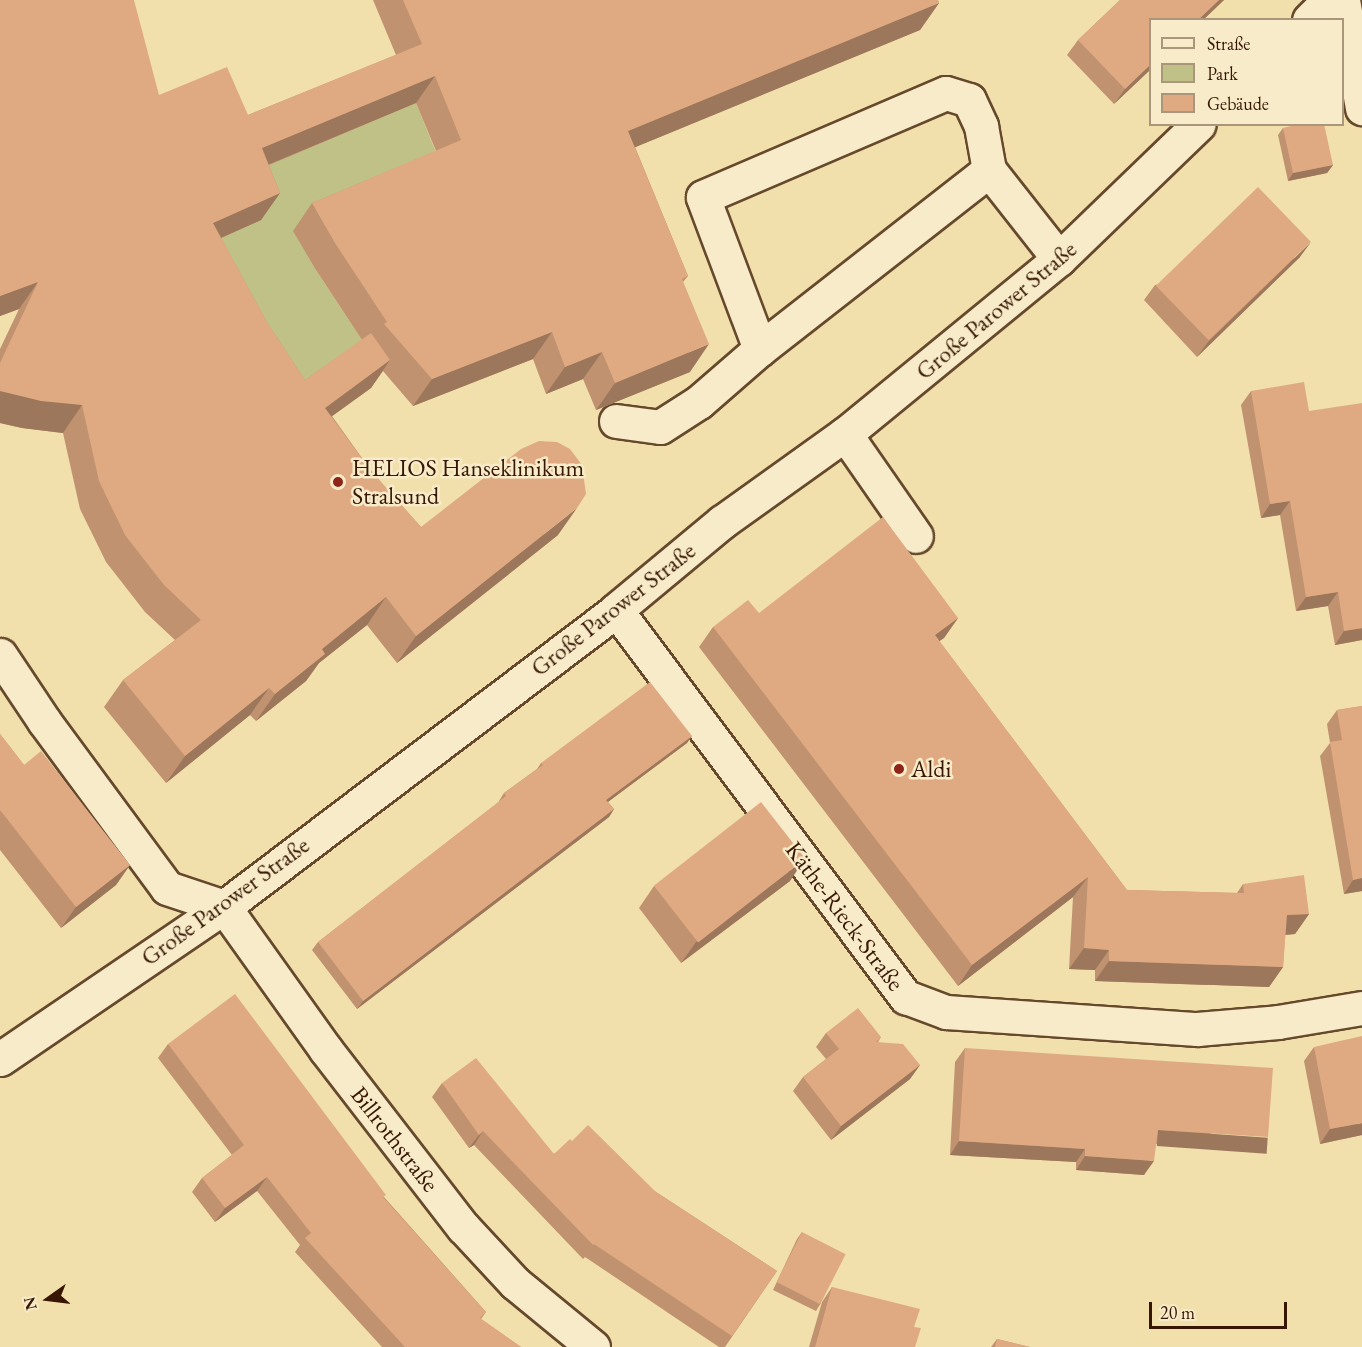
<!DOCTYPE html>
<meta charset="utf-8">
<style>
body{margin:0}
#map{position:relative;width:1362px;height:1347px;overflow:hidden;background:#f2e0ac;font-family:"EB Garamond",serif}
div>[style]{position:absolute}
.green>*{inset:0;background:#c0c186}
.roads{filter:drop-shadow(2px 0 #66492d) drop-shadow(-2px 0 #66492d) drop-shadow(0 2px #66492d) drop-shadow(0 -2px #66492d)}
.minor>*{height:33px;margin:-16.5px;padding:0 16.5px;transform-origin:16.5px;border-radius:16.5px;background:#f7ebc9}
.wall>*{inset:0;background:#c09270}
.shaded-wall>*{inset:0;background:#9c775b;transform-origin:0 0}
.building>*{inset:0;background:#dfaa82;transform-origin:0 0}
.dots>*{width:16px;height:16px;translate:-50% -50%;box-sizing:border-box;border:3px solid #f7ebc9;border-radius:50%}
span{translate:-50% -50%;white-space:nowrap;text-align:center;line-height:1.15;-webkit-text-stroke:5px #f7ebc9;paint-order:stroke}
.street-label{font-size:24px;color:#371703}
.poi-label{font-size:24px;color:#371703}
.left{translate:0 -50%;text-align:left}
.legend{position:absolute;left:1149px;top:18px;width:195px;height:108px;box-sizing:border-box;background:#f7ebc9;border:2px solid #aa967a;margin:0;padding:8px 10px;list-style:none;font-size:18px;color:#371703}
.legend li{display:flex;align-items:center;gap:12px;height:30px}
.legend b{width:30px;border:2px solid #aa967a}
.north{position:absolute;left:18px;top:1269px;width:60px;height:60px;-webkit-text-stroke:4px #f7ebc9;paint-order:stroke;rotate:256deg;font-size:16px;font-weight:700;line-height:24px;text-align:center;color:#371703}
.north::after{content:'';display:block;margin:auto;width:21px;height:27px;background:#371703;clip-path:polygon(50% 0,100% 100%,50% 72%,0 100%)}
.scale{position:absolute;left:1149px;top:1302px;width:138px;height:27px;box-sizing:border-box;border:3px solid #371703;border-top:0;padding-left:8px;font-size:18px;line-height:21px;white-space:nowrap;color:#371703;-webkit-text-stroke:4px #f7ebc9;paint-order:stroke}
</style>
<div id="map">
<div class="green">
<i style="clip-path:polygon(416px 103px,442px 167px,316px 270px,368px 349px,286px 407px,194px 250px,243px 175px)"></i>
</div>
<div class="roads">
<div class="minor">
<i style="left:1343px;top:0;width:110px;rotate:80deg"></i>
<i style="left:1309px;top:20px;width:28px;rotate:-45deg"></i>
<i style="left:760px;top:349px;width:162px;rotate:-110.6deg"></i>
<i style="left:703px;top:197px;width:264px;rotate:-23.2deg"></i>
<i style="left:946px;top:93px;width:24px;rotate:17deg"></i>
<i style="left:969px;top:100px;width:29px;rotate:65deg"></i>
<i style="left:981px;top:126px;width:45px;rotate:79.7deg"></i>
<i style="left:989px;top:170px;width:113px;rotate:51.8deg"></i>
<i style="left:616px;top:421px;width:44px;rotate:7.8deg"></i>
<i style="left:660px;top:427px;width:46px;rotate:-32.7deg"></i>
<i style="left:699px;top:402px;width:81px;rotate:-41deg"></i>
<i style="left:760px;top:349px;width:291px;rotate:-38deg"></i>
<i style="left:845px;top:434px;width:124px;rotate:55.2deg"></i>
<i style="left:616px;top:610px;width:484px;rotate:53.2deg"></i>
<i style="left:906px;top:997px;width:43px;rotate:20.6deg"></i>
<i style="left:946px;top:1012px;width:252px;rotate:3.9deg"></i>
<i style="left:1197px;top:1029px;width:81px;rotate:-4.9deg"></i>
<i style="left:1278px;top:1022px;width:85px;rotate:-9.5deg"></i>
<i style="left:0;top:655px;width:79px;rotate:56.3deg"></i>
<i style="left:44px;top:721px;width:207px;rotate:53.6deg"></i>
<i style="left:167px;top:888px;width:60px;rotate:18.4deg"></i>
<i style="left:224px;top:907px;width:176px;rotate:54.5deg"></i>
<i style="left:326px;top:1050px;width:224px;rotate:52.3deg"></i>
<i style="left:463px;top:1227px;width:76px;rotate:47.1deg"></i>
<i style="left:515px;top:1283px;width:101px;rotate:39.4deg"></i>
<i style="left:0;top:1059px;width:271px;rotate:-34.2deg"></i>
<i style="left:224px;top:907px;width:492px;rotate:-37.1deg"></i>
<i style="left:616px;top:610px;width:138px;rotate:-39.7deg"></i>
<i style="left:722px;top:522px;width:151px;rotate:-35.6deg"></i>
<i style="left:845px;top:434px;width:276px;rotate:-39.3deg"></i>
<i style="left:1059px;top:259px;width:194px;rotate:-44deg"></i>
</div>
</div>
<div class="wall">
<i style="clip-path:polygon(evenodd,0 0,159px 95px,248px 115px,396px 55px,373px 0,938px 0,939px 3px,920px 30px,635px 147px,688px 276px,683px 282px,690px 372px,596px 410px,583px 379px,546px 394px,533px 359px,413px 406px,383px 371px,371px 388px,332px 416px,372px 472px,421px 527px,558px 535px,397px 663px,367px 625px,319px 663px,306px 681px,256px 721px,250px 715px,166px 783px,104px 707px,123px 680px,175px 640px,145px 612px,106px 562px,80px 509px,63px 433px,22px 428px,0 423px,0 349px,19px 309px,0 316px,0 0,416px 103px,436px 151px,312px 203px,293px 231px,316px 270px,362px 340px,305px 380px,268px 324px,221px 238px,261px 220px,280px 193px,269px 165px,416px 103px)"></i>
<i style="clip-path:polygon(1120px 0,1224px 0,1203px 20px,1150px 20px,1150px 70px,1114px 104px,1067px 55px,1078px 40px)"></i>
<i style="clip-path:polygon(1283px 128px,1333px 165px,1327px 173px,1288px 181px,1278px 135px)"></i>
<i style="clip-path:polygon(1300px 257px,1197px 357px,1144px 300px,1155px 285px)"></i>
<i style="clip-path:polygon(1251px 391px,1309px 411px,1362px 640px,1335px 645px,1328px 606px,1296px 611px,1280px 515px,1261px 518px,1241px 405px)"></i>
<i style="clip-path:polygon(759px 613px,958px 618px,944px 638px,939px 641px,1127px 890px,1237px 893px,1243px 884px,1309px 914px,1295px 934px,1285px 935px,1283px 967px,1269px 987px,1095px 981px,1095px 970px,1069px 969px,1073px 897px,958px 986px,699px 647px,713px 627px)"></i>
<i style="clip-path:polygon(1362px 706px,1362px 891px,1344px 894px,1320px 756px,1330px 743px,1327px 724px,1337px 710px)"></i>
<i style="clip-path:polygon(0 734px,24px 765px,130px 865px,116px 885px,61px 928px,0 850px)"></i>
<i style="clip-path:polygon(692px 736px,687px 743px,608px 802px,614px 809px,609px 817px,357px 1009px,312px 950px,318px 942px,499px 802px,499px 801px,504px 793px,537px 769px,541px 763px)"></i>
<i style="clip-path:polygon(790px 881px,681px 963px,639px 908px,654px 886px)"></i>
<i style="clip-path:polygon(826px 1033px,881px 1037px,878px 1042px,920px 1065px,910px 1079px,831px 1140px,793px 1091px,803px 1077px,826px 1059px,816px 1047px)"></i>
<i style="clip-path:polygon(168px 1044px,384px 1197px,486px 1312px,481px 1319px,521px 1347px,382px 1347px,295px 1252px,300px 1245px,257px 1191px,215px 1222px,192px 1192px,202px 1178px,232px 1155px,158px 1058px)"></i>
<i style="clip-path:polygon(1314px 1047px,1362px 1135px,1320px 1144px,1304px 1061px)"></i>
<i style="clip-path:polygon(965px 1048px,1259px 1150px,1156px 1144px,1144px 1175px,1076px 1170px,1076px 1162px,950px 1155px,955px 1062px)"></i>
<i style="clip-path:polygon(442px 1083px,554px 1154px,572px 1141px,656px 1192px,777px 1271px,725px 1347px,719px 1347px,585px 1257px,583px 1259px,474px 1145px,469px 1148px,432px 1097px)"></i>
<i style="clip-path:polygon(802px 1232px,821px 1303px,816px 1311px,773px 1290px,797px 1239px)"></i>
<i style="clip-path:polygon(832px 1287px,914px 1327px,915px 1347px,809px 1347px,822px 1302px)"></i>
<i style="clip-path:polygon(997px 1339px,1030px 1347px,991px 1347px)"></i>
</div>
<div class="shaded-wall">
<i style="clip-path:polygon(1219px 0,1224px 0,1203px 20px,1198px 20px)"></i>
<i style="clip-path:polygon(939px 3px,920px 30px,609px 158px,628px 131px)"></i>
<i style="clip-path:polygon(1150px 65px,1150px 70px,1114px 104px,1125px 89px)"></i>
<i style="clip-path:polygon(435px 76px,416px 103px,243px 175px,262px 148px)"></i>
<i style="clip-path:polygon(1333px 165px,1327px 173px,1288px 181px,1293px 173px)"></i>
<i style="clip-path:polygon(280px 193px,261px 220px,194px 250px,213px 223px)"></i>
<i style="clip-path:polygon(1311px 242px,1300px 257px,1197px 357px,1208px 342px)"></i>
<i style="clip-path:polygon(38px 282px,19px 309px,0 316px,0 296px)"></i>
<i style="clip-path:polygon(552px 332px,533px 359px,413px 406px,432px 379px)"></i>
<i style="clip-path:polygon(709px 344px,690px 372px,596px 410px,615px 383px)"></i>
<i style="clip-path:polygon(602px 352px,583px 379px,546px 394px,565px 367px)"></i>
<i style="clip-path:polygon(390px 360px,371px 388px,306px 435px,325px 408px)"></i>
<i style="clip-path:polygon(0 391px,82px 405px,63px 433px,22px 428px,0 423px)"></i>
<i style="clip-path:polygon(1290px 501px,1280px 515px,1261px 518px,1270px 504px)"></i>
<i style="clip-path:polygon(577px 508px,558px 535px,397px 663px,416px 636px)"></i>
<i style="clip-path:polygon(1338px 592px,1328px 606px,1296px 611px,1306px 597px)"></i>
<i style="clip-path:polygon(386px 597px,367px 625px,319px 663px,306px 681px,256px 721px,275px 694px,322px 649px)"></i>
<i style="clip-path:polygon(958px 618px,944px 638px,920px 655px,935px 635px)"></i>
<i style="clip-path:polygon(1362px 628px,1362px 640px,1335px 645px,1344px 631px)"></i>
<i style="clip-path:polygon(269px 688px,250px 715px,166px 783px,185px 756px)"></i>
<i style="clip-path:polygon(692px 736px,687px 743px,601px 807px,606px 800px)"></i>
<i style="clip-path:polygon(614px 809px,609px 817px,357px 1009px,363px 1001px)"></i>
<i style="clip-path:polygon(805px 859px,790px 881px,681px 963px,696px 942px)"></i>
<i style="clip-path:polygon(130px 865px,116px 885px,61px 928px,76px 907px)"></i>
<i style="clip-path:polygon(1088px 877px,1073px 897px,958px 986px,972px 965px)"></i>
<i style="clip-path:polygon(1362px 878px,1362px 891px,1344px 894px,1353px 880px)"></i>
<i style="clip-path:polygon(1309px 914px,1295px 934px,1272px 936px,1287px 915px)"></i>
<i style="clip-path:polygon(1084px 948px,1109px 950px,1095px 970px,1069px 969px)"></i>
<i style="clip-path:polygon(1109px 961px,1283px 967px,1269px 987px,1095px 981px)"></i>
<i style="clip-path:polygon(920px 1065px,910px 1079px,831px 1140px,841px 1126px)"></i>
<i style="clip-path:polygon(1362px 1123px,1362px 1135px,1320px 1144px,1330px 1129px)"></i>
<i style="left:1158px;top:1130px;width:110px;height:16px;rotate:4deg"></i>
<i style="clip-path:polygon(483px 1131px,474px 1145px,469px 1148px,479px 1135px)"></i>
<i style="clip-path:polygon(959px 1141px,1085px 1149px,1076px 1162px,950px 1155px)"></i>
<i style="clip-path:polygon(1085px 1156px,1154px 1161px,1144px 1175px,1076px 1170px)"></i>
<i style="clip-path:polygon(267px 1177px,257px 1191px,215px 1222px,225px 1208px)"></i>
</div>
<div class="building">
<i style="clip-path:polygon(0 0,134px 0,159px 95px,227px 67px,248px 115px,422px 44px,403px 0,938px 0,939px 3px,628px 131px,688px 276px,682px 279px,709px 344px,615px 383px,602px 352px,565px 367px,552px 332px,432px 379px,384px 324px,387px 322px,335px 243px,312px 203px,461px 140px,435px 76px,262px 148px,280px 193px,213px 223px,268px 324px,305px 380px,371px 333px,390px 360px,325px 408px,372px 472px,421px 527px,521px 449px,539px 441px,557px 442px,570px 449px,582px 465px,586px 494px,577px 508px,416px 636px,386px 597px,322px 649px,325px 654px,275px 694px,269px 688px,185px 756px,123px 680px,201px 620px,164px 585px,125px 535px,99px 481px,82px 405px,41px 401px,0 391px,0 363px,38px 282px,0 296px)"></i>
<i style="clip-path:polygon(1120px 0,1219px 0,1198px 20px,1150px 20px,1150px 65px,1125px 89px,1078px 40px)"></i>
<i style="clip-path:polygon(1298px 124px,1324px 124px,1333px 165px,1293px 173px,1283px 128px)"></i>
<i style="left:1258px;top:187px;width:76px;height:142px;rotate:46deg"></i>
<i style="clip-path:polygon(1304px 382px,1309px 411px,1362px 403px,1362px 628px,1344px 631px,1338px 592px,1306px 597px,1290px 501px,1270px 504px,1251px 391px)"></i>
<i style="clip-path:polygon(883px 517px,958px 618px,935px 635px,1127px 890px,1244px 893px,1243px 884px,1304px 875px,1309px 914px,1287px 915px,1283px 967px,1109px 961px,1109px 950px,1084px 948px,1088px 877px,972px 965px,713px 627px,748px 600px,759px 613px)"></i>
<i style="clip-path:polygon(650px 682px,692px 736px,606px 800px,614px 809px,363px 1001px,318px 942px,506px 796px,504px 793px,543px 765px,541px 763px)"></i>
<i style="clip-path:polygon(1362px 706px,1362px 878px,1353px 880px,1330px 742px,1342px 740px,1337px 710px)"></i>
<i style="clip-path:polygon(0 734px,24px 765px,41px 751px,130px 865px,76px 907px,0 810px)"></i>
<i style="left:761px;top:802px;width:72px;height:136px;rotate:52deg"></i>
<i style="clip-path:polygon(235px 994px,386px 1195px,383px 1197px,486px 1312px,480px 1318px,521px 1347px,405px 1347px,305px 1238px,311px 1233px,267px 1177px,225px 1208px,202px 1178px,244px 1145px,168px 1044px)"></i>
<i style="clip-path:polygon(858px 1008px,881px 1037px,876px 1042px,903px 1044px,920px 1065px,841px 1126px,803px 1077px,839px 1049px,826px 1033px)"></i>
<i style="clip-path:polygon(1362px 1036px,1362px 1123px,1330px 1129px,1314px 1047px)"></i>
<i style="clip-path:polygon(965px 1048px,1273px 1068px,1268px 1137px,1158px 1130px,1154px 1161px,1085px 1156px,1085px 1149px,959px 1141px)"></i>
<i style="clip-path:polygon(476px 1058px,554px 1154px,570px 1139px,572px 1141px,588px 1125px,656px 1192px,777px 1271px,732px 1336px,594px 1244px,593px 1245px,483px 1131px,479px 1135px,442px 1083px)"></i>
<i style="left:802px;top:1232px;width:49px;height:56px;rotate:27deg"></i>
<i style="clip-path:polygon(832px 1287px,920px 1309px,914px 1327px,921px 1328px,915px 1347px,815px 1347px)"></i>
<i style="clip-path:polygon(997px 1339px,1030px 1347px,995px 1347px)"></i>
</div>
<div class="dots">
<i style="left:338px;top:482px;background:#8f2418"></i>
<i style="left:899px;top:769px;background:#8f2418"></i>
</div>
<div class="street-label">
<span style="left:996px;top:310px;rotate:-40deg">Große Parower Straße</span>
<span style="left:613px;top:609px;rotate:-38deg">Große Parower Straße</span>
<span style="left:225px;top:901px;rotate:-36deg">Große Parower Straße</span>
<span style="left:845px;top:916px;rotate:53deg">Käthe-Rieck-Straße</span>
<span style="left:395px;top:1139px;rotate:52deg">Billrothstraße</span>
</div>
<div class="poi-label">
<span class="left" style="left:352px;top:482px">HELIOS Hanseklinikum<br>Stralsund</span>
<span class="left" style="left:911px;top:769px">Aldi</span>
</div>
<ul class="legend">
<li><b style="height:8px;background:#f7ebc9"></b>Straße</li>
<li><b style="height:16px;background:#c0c186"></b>Park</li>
<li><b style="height:16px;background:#dfaa82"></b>Gebäude</li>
</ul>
<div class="north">N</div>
<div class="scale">20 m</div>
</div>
